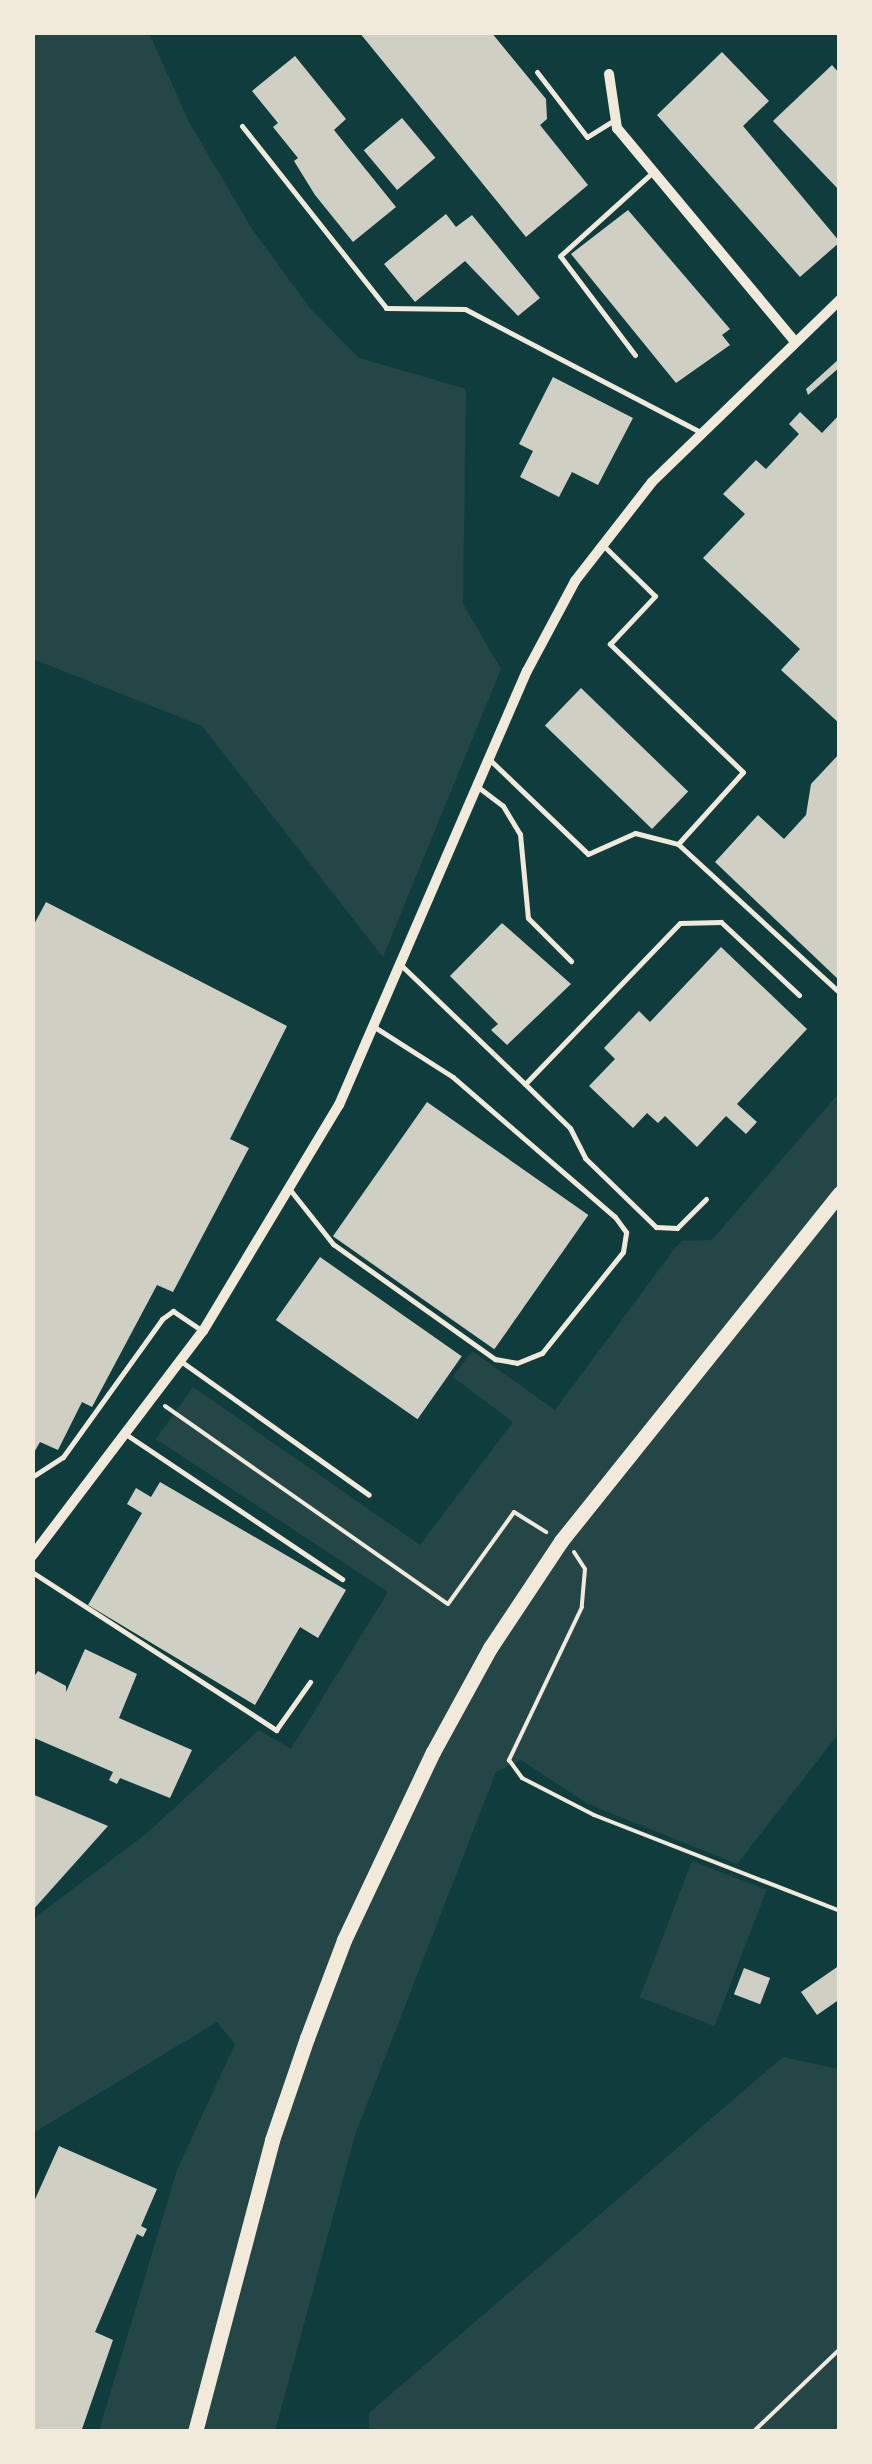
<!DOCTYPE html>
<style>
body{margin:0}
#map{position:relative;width:872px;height:2464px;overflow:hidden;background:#0f3d3e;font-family:"Noto Serif",serif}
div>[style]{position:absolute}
.green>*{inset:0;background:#244646;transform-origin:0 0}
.building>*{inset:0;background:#cfcfc3;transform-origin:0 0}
.path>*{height:4px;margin:-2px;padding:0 2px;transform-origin:2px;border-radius:2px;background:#f1e9da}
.service>*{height:5px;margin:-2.5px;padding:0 2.5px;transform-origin:2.5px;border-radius:2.5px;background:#f1e9da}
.minor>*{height:10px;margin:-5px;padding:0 5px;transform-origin:5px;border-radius:5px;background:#f1e9da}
.primary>*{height:15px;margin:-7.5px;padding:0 7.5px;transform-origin:7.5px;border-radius:7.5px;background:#f1e9da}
span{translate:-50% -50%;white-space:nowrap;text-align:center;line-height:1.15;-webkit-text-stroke:8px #f1e9da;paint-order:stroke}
.frame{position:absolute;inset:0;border:35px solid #f1e9da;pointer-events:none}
</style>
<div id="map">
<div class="green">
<i style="clip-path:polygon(32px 33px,149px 33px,189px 122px,252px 229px,309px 307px,359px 358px,466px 389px,463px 604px,501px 669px,383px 957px,202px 726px,33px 659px)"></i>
<i style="clip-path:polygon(839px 1093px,839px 1733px,737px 1864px,588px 1804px,521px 1760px,496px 1772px,355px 2135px,275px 2431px,99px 2431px,177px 2170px,235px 2044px,217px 2022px,33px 2133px,33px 1919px,146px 1834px,259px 1730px,291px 1749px,388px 1592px,156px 1439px,193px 1387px,420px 1545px,513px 1422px,453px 1377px,472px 1351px,555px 1410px,675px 1248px,682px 1241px,712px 1240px)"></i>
<i style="left:692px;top:1861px;width:80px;height:146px;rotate:21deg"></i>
<i style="clip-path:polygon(783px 2057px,839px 2069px,839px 2431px,369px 2432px,369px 2413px)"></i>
</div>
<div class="building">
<i style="clip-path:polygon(359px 32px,491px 32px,546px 99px,547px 119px,540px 125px,588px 185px,526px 237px)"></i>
<i style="clip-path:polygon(722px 52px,769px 101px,743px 126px,840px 242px,800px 277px,657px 115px)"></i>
<i style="clip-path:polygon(295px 56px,346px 119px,334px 130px,396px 207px,353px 242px,315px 195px,294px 161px,298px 158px,273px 127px,278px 123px,252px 91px)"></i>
<i style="clip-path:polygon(832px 65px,840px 74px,840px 191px,773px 121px)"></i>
<i style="left:402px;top:118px;width:52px;height:50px;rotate:50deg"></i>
<i style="clip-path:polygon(628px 210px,730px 329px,722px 335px,730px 345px,676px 383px,571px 254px)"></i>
<i style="clip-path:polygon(446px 214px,456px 227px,472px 215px,540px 298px,518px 316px,465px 261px,415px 302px,384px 264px)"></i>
<i style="clip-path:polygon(840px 358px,840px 367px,808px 395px,806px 389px)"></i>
<i style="clip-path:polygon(553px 377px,633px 418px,598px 485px,572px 472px,559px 497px,520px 477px,533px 451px,519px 444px)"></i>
<i style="clip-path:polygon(800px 412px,822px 433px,840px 414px,840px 724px,781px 670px,800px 649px,703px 558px,745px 514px,723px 494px,756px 460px,766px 469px,799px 434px,789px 424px)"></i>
<i style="left:581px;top:688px;width:149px;height:52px;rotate:44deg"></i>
<i style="clip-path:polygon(840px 753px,840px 981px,715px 862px,758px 815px,784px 839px,806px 815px,811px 784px)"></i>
<i style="clip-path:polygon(46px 902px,287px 1026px,230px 1139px,249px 1148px,173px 1292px,157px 1285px,92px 1407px,82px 1402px,58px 1450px,40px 1442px,32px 1456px,32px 928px)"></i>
<i style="clip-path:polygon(502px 923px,571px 984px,507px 1045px,491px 1030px,498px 1024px,450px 976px)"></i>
<i style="clip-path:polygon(721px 947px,807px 1029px,737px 1104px,757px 1122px,746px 1134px,726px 1116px,697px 1147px,665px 1116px,658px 1123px,647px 1113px,633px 1128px,589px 1086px,615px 1059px,604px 1048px,639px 1011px,650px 1022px)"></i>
<i style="left:427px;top:1102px;width:197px;height:164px;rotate:35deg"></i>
<i style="left:320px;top:1257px;width:173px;height:77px;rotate:35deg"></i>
<i style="clip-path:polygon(160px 1482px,346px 1590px,318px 1638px,300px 1627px,255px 1705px,88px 1605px,142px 1513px,127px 1504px,136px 1488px,151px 1497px)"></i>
<i style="clip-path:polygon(85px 1649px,137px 1674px,119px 1718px,192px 1750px,170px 1798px,120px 1778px,117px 1784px,109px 1780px,113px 1772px,32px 1737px,32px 1679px,38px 1671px,66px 1686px,66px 1692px)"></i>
<i style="clip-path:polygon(32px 1794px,108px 1826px,32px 1911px)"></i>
<i style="clip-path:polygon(840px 1965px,840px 1999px,817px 2015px,801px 1992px)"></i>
<i style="left:744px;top:1968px;width:28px;height:28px;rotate:21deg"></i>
<i style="clip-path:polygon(59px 2146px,157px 2189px,141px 2226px,147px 2229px,143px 2237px,137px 2234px,95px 2332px,113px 2340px,81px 2432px,32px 2432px,32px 2206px)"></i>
</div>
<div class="path">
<i style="left:165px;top:1406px;width:345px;rotate:35deg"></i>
<i style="left:448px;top:1604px;width:113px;rotate:-54.3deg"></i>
<i style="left:514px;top:1512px;width:38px;rotate:32deg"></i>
<i style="left:574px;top:1552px;width:20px;rotate:57deg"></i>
<i style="left:585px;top:1569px;width:38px;rotate:95deg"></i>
<i style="left:582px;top:1607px;width:170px;rotate:115.5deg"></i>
<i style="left:509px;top:1760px;width:22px;rotate:54deg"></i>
<i style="left:522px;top:1778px;width:81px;rotate:27.2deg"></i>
<i style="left:594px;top:1815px;width:264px;rotate:21.3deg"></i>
<i style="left:753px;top:2432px;width:120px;rotate:-43.7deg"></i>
</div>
<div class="service">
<i style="left:537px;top:72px;width:82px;rotate:52.4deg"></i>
<i style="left:587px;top:137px;width:32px;rotate:-32deg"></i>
<i style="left:242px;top:126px;width:232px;rotate:51.6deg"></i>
<i style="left:386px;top:308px;width:79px;rotate:0.7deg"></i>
<i style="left:465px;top:309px;width:265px;rotate:27.6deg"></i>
<i style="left:635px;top:355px;width:124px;rotate:-127.1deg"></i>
<i style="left:560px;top:256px;width:125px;rotate:-42.1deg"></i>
<i style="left:489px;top:759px;width:137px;rotate:43.8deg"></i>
<i style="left:588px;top:854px;width:51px;rotate:-24.1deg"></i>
<i style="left:635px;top:833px;width:44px;rotate:14.3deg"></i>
<i style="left:678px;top:844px;width:97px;rotate:-47.9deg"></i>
<i style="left:743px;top:772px;width:185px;rotate:-136.1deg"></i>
<i style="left:610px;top:644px;width:66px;rotate:-46.8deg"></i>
<i style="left:655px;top:596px;width:73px;rotate:-135.6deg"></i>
<i style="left:478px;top:787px;width:31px;rotate:37deg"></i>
<i style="left:503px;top:806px;width:33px;rotate:59deg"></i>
<i style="left:520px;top:834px;width:84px;rotate:84.6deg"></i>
<i style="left:528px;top:918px;width:61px;rotate:45deg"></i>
<i style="left:678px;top:844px;width:220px;rotate:42.6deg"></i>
<i style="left:403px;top:967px;width:169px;rotate:43.8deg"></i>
<i style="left:525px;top:1084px;width:223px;rotate:-46.1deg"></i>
<i style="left:680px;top:923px;width:41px;rotate:-1.4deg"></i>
<i style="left:721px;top:922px;width:107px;rotate:43.1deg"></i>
<i style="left:525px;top:1084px;width:63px;rotate:44.4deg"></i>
<i style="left:570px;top:1128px;width:34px;rotate:63deg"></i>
<i style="left:585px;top:1158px;width:99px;rotate:44.2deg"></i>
<i style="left:656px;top:1227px;width:21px;rotate:3deg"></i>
<i style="left:677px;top:1228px;width:41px;rotate:-45deg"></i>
<i style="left:291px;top:1191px;width:68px;rotate:51.6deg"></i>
<i style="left:333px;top:1244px;width:199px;rotate:35.4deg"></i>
<i style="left:495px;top:1359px;width:22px;rotate:10deg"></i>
<i style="left:517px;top:1363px;width:27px;rotate:-22deg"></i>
<i style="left:542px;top:1353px;width:129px;rotate:-51.3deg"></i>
<i style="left:623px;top:1252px;width:20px;rotate:-81deg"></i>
<i style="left:626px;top:1232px;width:19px;rotate:-126deg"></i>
<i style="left:615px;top:1217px;width:214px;rotate:-139.2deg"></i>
<i style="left:453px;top:1077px;width:91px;rotate:-147.5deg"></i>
<i style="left:182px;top:1362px;width:229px;rotate:35.4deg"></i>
<i style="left:127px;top:1435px;width:259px;rotate:33.8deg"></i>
<i style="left:32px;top:1477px;width:37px;rotate:-33deg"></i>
<i style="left:63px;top:1457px;width:170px;rotate:-54.3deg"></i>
<i style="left:162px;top:1319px;width:14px;rotate:-36deg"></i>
<i style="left:173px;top:1311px;width:36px;rotate:34deg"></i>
<i style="left:32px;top:1572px;width:291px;rotate:32.9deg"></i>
<i style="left:276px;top:1730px;width:59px;rotate:-54.7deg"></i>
</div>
<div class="minor">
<i style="left:609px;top:74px;width:55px;rotate:81.6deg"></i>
<i style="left:617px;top:128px;width:278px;rotate:50.2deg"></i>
<i style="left:32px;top:1556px;width:283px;rotate:-52.8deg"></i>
<i style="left:203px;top:1331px;width:264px;rotate:-59deg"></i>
<i style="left:339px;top:1105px;width:473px;rotate:-66.6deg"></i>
<i style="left:527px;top:671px;width:102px;rotate:-61.9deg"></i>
<i style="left:575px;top:581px;width:125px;rotate:-52.1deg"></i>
<i style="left:652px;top:482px;width:262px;rotate:-44.1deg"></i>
</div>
<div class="primary">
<i style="left:195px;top:2432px;width:302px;rotate:-75.2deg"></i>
<i style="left:272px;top:2140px;width:108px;rotate:-71.1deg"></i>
<i style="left:307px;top:2038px;width:105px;rotate:-69.3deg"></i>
<i style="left:344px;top:1940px;width:208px;rotate:-64.7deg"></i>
<i style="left:433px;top:1752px;width:119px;rotate:-61.3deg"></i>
<i style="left:490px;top:1648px;width:128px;rotate:-56.4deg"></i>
<i style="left:561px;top:1541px;width:446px;rotate:-51.3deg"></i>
</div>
<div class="frame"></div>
</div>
